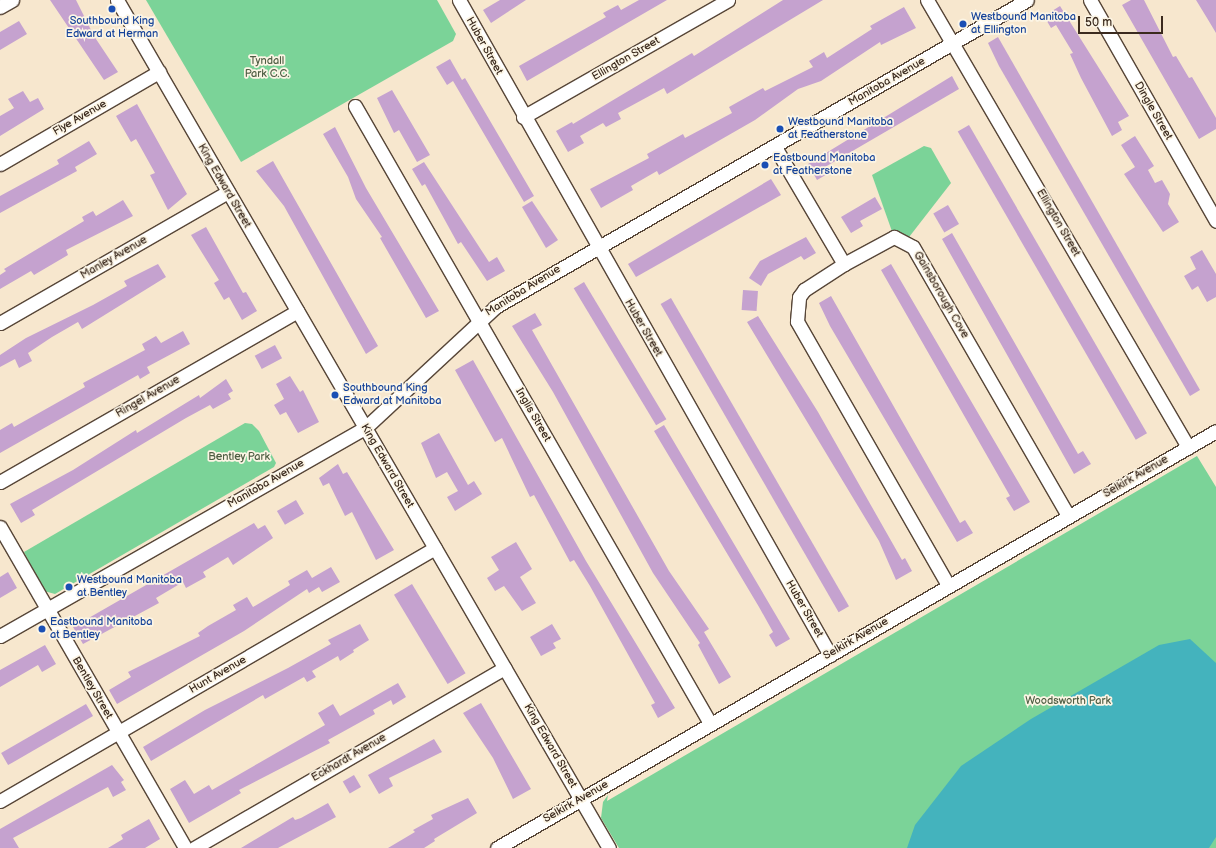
<!DOCTYPE html>
<style>
body{margin:0}
#map{position:relative;width:1216px;height:848px;overflow:hidden;background:#f7e7ce;font-family:"Balsamiq Sans",sans-serif}
div>[style]{position:absolute}
.green>*{inset:0;background:#7bd398}
.water>*{inset:0;background:#44b3bd}
.building>*{inset:0;background:#c5a2cf;transform-origin:0 0}
.roads{filter:drop-shadow(1px 0 #574638) drop-shadow(-1px 0 #574638) drop-shadow(0 1px #574638) drop-shadow(0 -1px #574638)}
.minor>*{height:13px;margin:-6.5px;padding:0 6.5px;transform-origin:6.5px;border-radius:6.5px;background:#fff}
.dots>*{width:11px;height:11px;translate:-50% -50%;box-sizing:border-box;border:2px solid #fcf5e5;border-radius:50%}
span{translate:-50% -50%;white-space:nowrap;text-align:center;line-height:1.15;-webkit-text-stroke:3.5px #fcf5e5;paint-order:stroke}
.transit-label{font-size:11px;color:#164399}
.left{translate:0 -50%;text-align:left}
.street-label{font-size:11px;color:#3b2a1e}
.park-label{font-size:11px;color:#4e5d43}
.scale{position:absolute;left:1078px;top:16px;width:85px;height:18px;box-sizing:border-box;border:2px solid #3b2a1e;border-top:0;padding-left:5px;font-size:12px;line-height:14px;white-space:nowrap;color:#3b2a1e;-webkit-text-stroke:3px #fcf5e5;paint-order:stroke}
</style>
<div id="map">
<div class="green">
<i style="clip-path:polygon(146px 0,437px 0,456px 34px,453px 41px,241px 162px)"></i>
<i style="clip-path:polygon(924px 146px,931px 148px,951px 183px,906px 241px,894px 237px,872px 175px)"></i>
<i style="clip-path:polygon(245px 423px,252px 424px,259px 431px,276px 463px,274px 467px,55px 594px,44px 591px,24px 552px)"></i>
<i style="clip-path:polygon(1197px 456px,1216px 487px,1216px 848px,619px 848px,601px 818px,603px 802px,608px 795px,607px 801px)"></i>
</div>
<div class="water">
<i style="clip-path:polygon(1190px 639px,1216px 663px,1216px 837px,1209px 848px,907px 848px,915px 825px,961px 766px,1031px 719px,1159px 645px)"></i>
</div>
<div class="building">
<i style="clip-path:polygon(50px 0,76px 0,94px 36px,118px 72px,104px 80px)"></i>
<i style="clip-path:polygon(500px 0,526px 0,491px 23px,483px 10px)"></i>
<i style="clip-path:polygon(639px 0,667px 0,527px 81px,519px 66px,606px 17px,603px 13px,618px 5px,621px 10px)"></i>
<i style="clip-path:polygon(783px 0,823px 0,667px 94px,664px 88px,618px 113px,621px 119px,606px 127px,603px 123px,580px 136px,584px 143px,568px 152px,556px 131px,572px 122px,573px 124px,692px 53px,694px 56px)"></i>
<i style="clip-path:polygon(1131px 0,1144px 0,1173px 57px,1176px 56px,1189px 78px,1192px 77px,1216px 118px,1216px 129px,1199px 139px,1122px 5px)"></i>
<i style="clip-path:polygon(1196px 0,1216px 0,1216px 33px,1207px 18px)"></i>
<i style="clip-path:polygon(1060px 6px,1129px 116px,1118px 122px,1122px 130px,1112px 136px,1081px 78px,1070px 54px,1073px 53px,1056px 25px,1051px 28px,1044px 16px)"></i>
<i style="clip-path:polygon(904px 7px,916px 28px,881px 45px,880px 42px,821px 81px,798px 89px,755px 120px,659px 175px,657px 171px,631px 186px,633px 190px,601px 208px,590px 189px,649px 158px,647px 154px,683px 134px,685px 138px,732px 113px,729px 107px,763px 88px,765px 91px,813px 67px,809px 61px,824px 52px,827px 58px,872px 29px,870px 26px)"></i>
<i style="clip-path:polygon(19px 21px,27px 34px,0 50px,0 32px)"></i>
<i style="clip-path:polygon(998px 37px,1200px 390px,1190px 396px,999px 66px,988px 43px)"></i>
<i style="clip-path:polygon(450px 59px,462px 80px,465px 78px,534px 196px,524px 202px,453px 81px,447px 85px,436px 67px)"></i>
<i style="clip-path:polygon(952px 76px,959px 89px,825px 167px,829px 173px,817px 180px,808px 164px)"></i>
<i style="clip-path:polygon(392px 90px,430px 155px,417px 162px,399px 130px,394px 133px,377px 98px)"></i>
<i style="clip-path:polygon(23px 91px,30px 102px,38px 98px,44px 109px,0 136px,0 116px,14px 108px,8px 99px)"></i>
<i style="clip-path:polygon(137px 104px,187px 194px,168px 210px,150px 175px,155px 173px,136px 139px,131px 142px,116px 116px)"></i>
<i style="left:969px;top:125px;width:356px;height:13px;rotate:60deg"></i>
<i style="clip-path:polygon(335px 127px,366px 188px,439px 311px,426px 318px,380px 238px,382px 237px,356px 199px,348px 177px,323px 134px)"></i>
<i style="clip-path:polygon(1135px 136px,1154px 166px,1148px 170px,1155px 183px,1162px 180px,1170px 194px,1168px 204px,1179px 222px,1163px 232px,1124px 174px,1135px 167px,1121px 145px)"></i>
<i style="clip-path:polygon(89px 141px,97px 154px,75px 167px,77px 171px,0 213px,0 196px,59px 164px,57px 160px)"></i>
<i style="clip-path:polygon(273px 161px,378px 346px,366px 354px,284px 206px,256px 171px)"></i>
<i style="clip-path:polygon(424px 162px,489px 262px,497px 257px,505px 271px,487px 281px,461px 242px,458px 244px,425px 184px,422px 186px,412px 169px)"></i>
<i style="clip-path:polygon(771px 179px,781px 195px,636px 277px,628px 264px)"></i>
<i style="clip-path:polygon(875px 197px,882px 209px,860px 221px,863px 226px,851px 233px,841px 217px)"></i>
<i style="clip-path:polygon(123px 200px,133px 216px,66px 250px,68px 255px,34px 275px,31px 271px,0 289px,0 275px,6px 271px,4px 269px,84px 221px,82px 217px,93px 211px,96px 216px)"></i>
<i style="clip-path:polygon(532px 201px,558px 240px,546px 248px,522px 207px)"></i>
<i style="left:948px;top:205px;width:22px;height:17px;rotate:60deg"></i>
<i style="clip-path:polygon(206px 227px,243px 293px,246px 292px,257px 311px,242px 320px,229px 297px,224px 300px,214px 283px,219px 280px,191px 235px)"></i>
<i style="clip-path:polygon(952px 233px,1066px 433px,1078px 454px,1083px 451px,1091px 464px,1074px 474px,942px 239px)"></i>
<i style="clip-path:polygon(806px 237px,816px 253px,804px 260px,801px 256px,768px 274px,761px 286px,749px 278px,760px 261px)"></i>
<i style="clip-path:polygon(1202px 250px,1216px 274px,1216px 297px,1207px 302px,1198px 286px,1192px 290px,1184px 276px,1196px 269px,1190px 257px)"></i>
<i style="clip-path:polygon(158px 264px,166px 277px,82px 329px,78px 322px,52px 337px,28px 353px,32px 361px,19px 368px,15px 359px,0 367px,0 355px,26px 338px,93px 305px,127px 286px,124px 281px)"></i>
<i style="clip-path:polygon(891px 264px,1030px 502px,1014px 511px,1006px 498px,1010px 496px,881px 270px)"></i>
<i style="left:584px;top:282px;width:160px;height:12px;rotate:59deg"></i>
<i style="left:743px;top:290px;width:15px;height:20px;rotate:4deg"></i>
<i style="clip-path:polygon(831px 296px,960px 523px,965px 520px,973px 533px,957px 542px,830px 326px,819px 303px)"></i>
<i style="left:671px;top:298px;width:356px;height:12px;rotate:60deg"></i>
<i style="clip-path:polygon(535px 313px,542px 325px,532px 330px,669px 571px,709px 629px,704px 632px,731px 677px,719px 684px,698px 645px,700px 643px,653px 573px,553px 392px,512px 326px)"></i>
<i style="clip-path:polygon(758px 316px,818px 412px,902px 560px,905px 558px,912px 571px,896px 580px,879px 541px,747px 322px)"></i>
<i style="clip-path:polygon(183px 331px,190px 344px,147px 367px,150px 373px,140px 379px,138px 375px,0 453px,0 430px,12px 423px,14px 427px,85px 387px,83px 383px,145px 350px,142px 344px,156px 336px,161px 343px)"></i>
<i style="left:275px;top:345px;width:15px;height:23px;rotate:62deg"></i>
<i style="clip-path:polygon(473px 360px,586px 561px,675px 708px,658px 718px,651px 705px,655px 703px,590px 586px,574px 560px,570px 562px,534px 495px,530px 497px,502px 438px,495px 442px,455px 370px)"></i>
<i style="clip-path:polygon(290px 376px,300px 392px,303px 390px,319px 422px,298px 433px,286px 412px,280px 415px,274px 405px,284px 399px,276px 384px)"></i>
<i style="clip-path:polygon(226px 379px,233px 391px,228px 394px,231px 399px,213px 409px,210px 405px,186px 418px,32px 510px,35px 515px,21px 523px,10px 504px,73px 470px,136px 430px,137px 433px,199px 395px,200px 398px)"></i>
<i style="clip-path:polygon(664px 425px,790px 639px,776px 647px,769px 635px,773px 632px,759px 607px,654px 431px)"></i>
<i style="clip-path:polygon(439px 433px,468px 485px,474px 481px,482px 494px,455px 511px,447px 497px,458px 491px,447px 472px,436px 478px,421px 443px)"></i>
<i style="clip-path:polygon(338px 464px,343px 474px,347px 472px,394px 550px,376px 560px,352px 512px,345px 516px,329px 483px,323px 486px,319px 478px)"></i>
<i style="left:296px;top:500px;width:16px;height:22px;rotate:60deg"></i>
<i style="clip-path:polygon(254px 523px,258px 529px,265px 525px,273px 538px,233px 565px,228px 557px,203px 572px,206px 577px,186px 588px,183px 582px,156px 598px,159px 603px,83px 644px,73px 627px)"></i>
<i style="clip-path:polygon(516px 542px,532px 569px,520px 577px,536px 603px,522px 611px,504px 586px,495px 591px,487px 578px,499px 570px,491px 557px)"></i>
<i style="clip-path:polygon(331px 567px,340px 582px,322px 592px,319px 587px,309px 593px,307px 589px,244px 631px,117px 704px,109px 690px,131px 677px,128px 672px,200px 636px,198px 633px,208px 626px,236px 610px,233px 605px,247px 597px,253px 607px,290px 585px,288px 581px,307px 570px,312px 578px)"></i>
<i style="clip-path:polygon(8px 572px,17px 588px,0 598px,0 577px)"></i>
<i style="left:412px;top:584px;width:104px;height:21px;rotate:59deg"></i>
<i style="clip-path:polygon(360px 624px,369px 640px,353px 650px,354px 652px,340px 661px,338px 656px,312px 671px,316px 677px,307px 682px,304px 677px,265px 699px,263px 695px,151px 761px,143px 747px,205px 710px,288px 668px,331px 644px,328px 640px)"></i>
<i style="clip-path:polygon(552px 624px,561px 639px,553px 643px,556px 648px,541px 656px,530px 637px)"></i>
<i style="clip-path:polygon(45px 645px,56px 664px,42px 672px,38px 665px,0 687px,0 670px)"></i>
<i style="clip-path:polygon(398px 683px,406px 697px,393px 705px,391px 700px,373px 710px,375px 714px,328px 740px,330px 743px,239px 790px,241px 793px,189px 823px,170px 789px,185px 780px,194px 794px,209px 785px,212px 790px,325px 725px,318px 713px,333px 704px,340px 716px)"></i>
<i style="clip-path:polygon(481px 703px,531px 789px,513px 799px,493px 758px,463px 713px)"></i>
<i style="left:86px;top:704px;width:14px;height:98px;rotate:60deg"></i>
<i style="clip-path:polygon(434px 739px,442px 752px,389px 778px,393px 786px,379px 794px,368px 775px)"></i>
<i style="clip-path:polygon(112px 765px,124px 780px,121px 782px,126px 790px,113px 797px,108px 787px,13px 838px,19px 848px,0 848px,0 829px)"></i>
<i style="left:354px;top:775px;width:14px;height:13px;rotate:60deg"></i>
<i style="clip-path:polygon(468px 798px,477px 813px,434px 839px,435px 841px,424px 848px,388px 848px,415px 832px,413px 830px,433px 819px,431px 815px)"></i>
<i style="clip-path:polygon(328px 803px,336px 817px,278px 848px,241px 848px,293px 817px,295px 820px,301px 818px)"></i>
<i style="clip-path:polygon(149px 819px,160px 839px,145px 848px,108px 848px,123px 839px,121px 835px)"></i>
</div>
<div class="roads">
<div class="minor">
<i style="left:117px;top:0;width:980px;rotate:59.88deg"></i>
<i style="left:459px;top:0;width:753px;rotate:60.47deg"></i>
<i style="left:927px;top:0;width:518px;rotate:59.72deg"></i>
<i style="left:1090px;top:0;width:254px;rotate:60.3deg"></i>
<i style="left:0;top:7px;width:14px;rotate:-30deg"></i>
<i style="left:355px;top:106px;width:712px;rotate:60.09deg"></i>
<i style="left:523px;top:117px;width:236px;rotate:-29.7deg"></i>
<i style="left:775px;top:147px;width:136px;rotate:59.5deg"></i>
<i style="left:0;top:164px;width:184px;rotate:-30.1deg"></i>
<i style="left:0;top:323px;width:263px;rotate:-29.9deg"></i>
<i style="left:0;top:482px;width:343px;rotate:-29.9deg"></i>
<i style="left:0;top:527px;width:370px;rotate:60deg"></i>
<i style="left:948px;top:585px;width:304px;rotate:-119.8deg"></i>
<i style="left:797px;top:321px;width:24px;rotate:-85deg"></i>
<i style="left:799px;top:297px;width:9px;rotate:-54deg"></i>
<i style="left:804px;top:290px;width:48px;rotate:-33deg"></i>
<i style="left:844px;top:264px;width:57px;rotate:-28.4deg"></i>
<i style="left:894px;top:237px;width:21px;rotate:28deg"></i>
<i style="left:913px;top:247px;width:310px;rotate:60deg"></i>
<i style="left:0;top:636px;width:420px;rotate:-29.7deg"></i>
<i style="left:365px;top:428px;width:178px;rotate:-42.9deg"></i>
<i style="left:495px;top:307px;width:614px;rotate:-29.99deg"></i>
<i style="left:0;top:801px;width:503px;rotate:-30.18deg"></i>
<i style="left:194px;top:848px;width:359px;rotate:-30.1deg"></i>
<i style="left:497px;top:848px;width:831px;rotate:-30.11deg"></i>
</div>
</div>
<div class="dots">
<i style="left:112px;top:9px;background:#1a4fb4"></i>
<i style="left:963px;top:24px;background:#1a4fb4"></i>
<i style="left:780px;top:129px;background:#1a4fb4"></i>
<i style="left:765px;top:165px;background:#1a4fb4"></i>
<i style="left:335px;top:395px;background:#1a4fb4"></i>
<i style="left:69px;top:587px;background:#1a4fb4"></i>
<i style="left:42px;top:629px;background:#1a4fb4"></i>
</div>
<div class="transit-label">
<span class="left" style="left:971px;top:24px">Westbound Manitoba<br>at Ellington</span>
<span style="left:112px;top:28px">Southbound King<br>Edward at Herman</span>
<span class="left" style="left:788px;top:129px">Westbound Manitoba<br>at Featherstone</span>
<span class="left" style="left:773px;top:165px">Eastbound Manitoba<br>at Featherstone</span>
<span class="left" style="left:343px;top:395px">Southbound King<br>Edward at Manitoba</span>
<span class="left" style="left:77px;top:587px">Westbound Manitoba<br>at Bentley</span>
<span class="left" style="left:50px;top:629px">Eastbound Manitoba<br>at Bentley</span>
</div>
<div class="street-label">
<span style="left:484px;top:46px;rotate:61deg">Huber Street</span>
<span style="left:626px;top:59px;rotate:-30deg">Ellington Street</span>
<span style="left:887px;top:82px;rotate:-30deg">Manitoba Avenue</span>
<span style="left:1153px;top:111px;rotate:60deg">Dingle Street</span>
<span style="left:80px;top:118px;rotate:-30deg">Flye Avenue</span>
<span style="left:224px;top:186px;rotate:60deg">King Edward Street</span>
<span style="left:1058px;top:223px;rotate:60deg">Ellington Street</span>
<span style="left:114px;top:258px;rotate:-30deg">Manley Avenue</span>
<span style="left:523px;top:291px;rotate:-32deg">Manitoba Avenue</span>
<span style="left:941px;top:295px;rotate:60deg">Gainsborough Cove</span>
<span style="left:643px;top:328px;rotate:60deg">Huber Street</span>
<span style="left:148px;top:397px;rotate:-30deg">Ringel Avenue</span>
<span style="left:533px;top:415px;rotate:60deg">Inglis Street</span>
<span style="left:387px;top:466px;rotate:60deg">King Edward Street</span>
<span style="left:1136px;top:477px;rotate:-30deg">Selkirk Avenue</span>
<span style="left:266px;top:484px;rotate:-30deg">Manitoba Avenue</span>
<span style="left:804px;top:609px;rotate:60deg">Huber Street</span>
<span style="left:856px;top:639px;rotate:-30deg">Selkirk Avenue</span>
<span style="left:218px;top:675px;rotate:-30deg">Hunt Avenue</span>
<span style="left:92px;top:688px;rotate:60deg">Bentley Street</span>
<span style="left:550px;top:746px;rotate:60deg">King Edward Street</span>
<span style="left:349px;top:758px;rotate:-30deg">Eckhardt Avenue</span>
<span style="left:576px;top:802px;rotate:-30deg">Selkirk Avenue</span>
</div>
<div class="park-label">
<span style="left:267px;top:68px">Tyndall<br>Park C.C.</span>
<span style="left:239px;top:457px">Bentley Park</span>
<span style="left:1068px;top:701px">Woodsworth Park</span>
</div>
<div class="scale">50 m</div>
</div>
